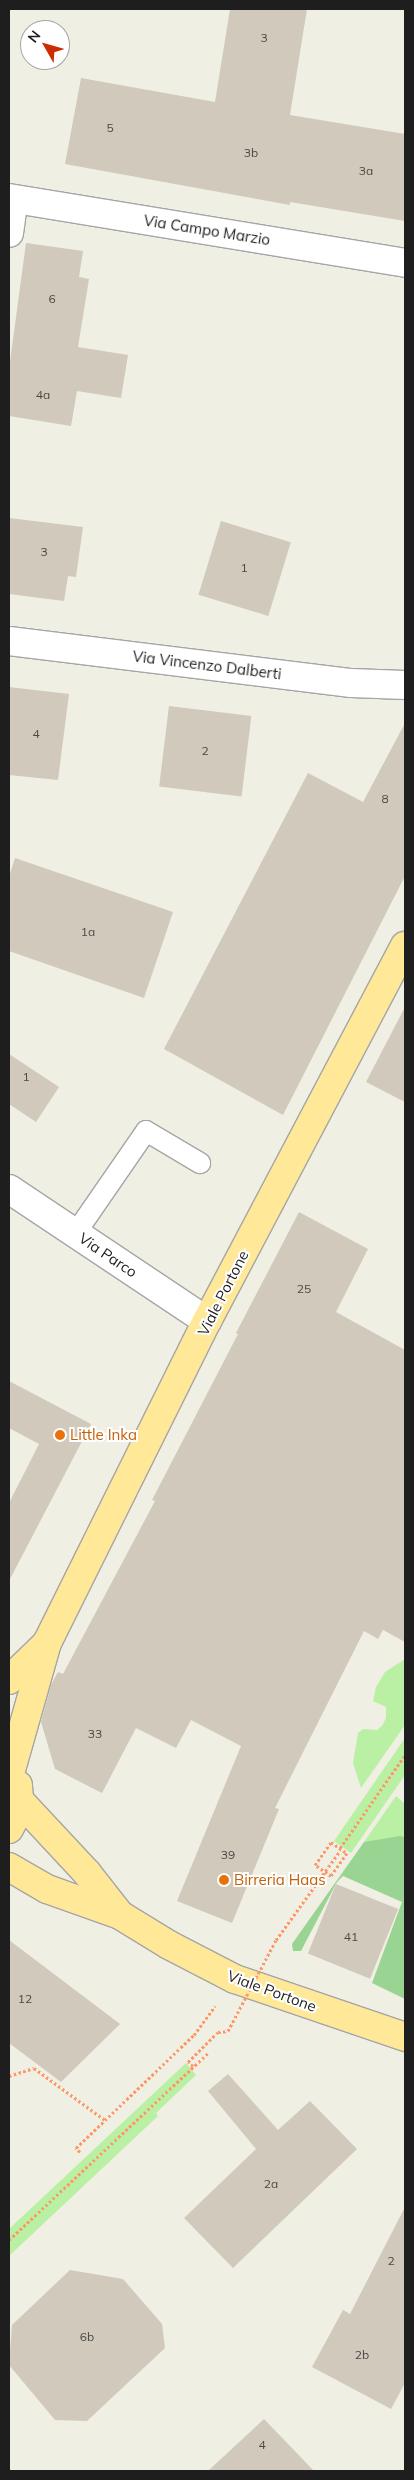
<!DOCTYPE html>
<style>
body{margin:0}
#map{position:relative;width:414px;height:2480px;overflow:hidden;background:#f0efe3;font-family:Mulish,sans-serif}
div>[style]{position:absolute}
.grass>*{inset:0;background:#b9f0a4}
.forest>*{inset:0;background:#99d493}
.building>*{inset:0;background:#d0c9bc;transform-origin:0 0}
.path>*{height:3px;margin-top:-1.5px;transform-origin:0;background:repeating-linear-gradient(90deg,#ff9665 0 2.5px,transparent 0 5px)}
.roads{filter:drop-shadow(1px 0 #a5a5a5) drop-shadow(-1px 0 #a5a5a5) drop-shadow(0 1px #a5a5a5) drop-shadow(0 -1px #a5a5a5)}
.lane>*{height:20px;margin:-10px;padding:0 10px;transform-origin:10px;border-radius:10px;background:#fff}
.street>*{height:28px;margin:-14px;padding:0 14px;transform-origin:14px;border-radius:14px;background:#fff}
.primary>*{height:28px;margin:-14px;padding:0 14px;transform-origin:14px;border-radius:14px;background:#ffe999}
.path-bridge>*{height:3px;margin-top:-1.5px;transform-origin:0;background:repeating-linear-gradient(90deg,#ff9665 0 2.5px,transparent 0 5px)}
.dots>*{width:14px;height:14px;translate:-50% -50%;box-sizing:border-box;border:2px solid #fff;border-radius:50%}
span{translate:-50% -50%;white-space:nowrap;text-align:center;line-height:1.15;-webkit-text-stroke:4px #fff;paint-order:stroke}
.number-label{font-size:12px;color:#4a4946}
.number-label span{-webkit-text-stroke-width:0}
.street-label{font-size:15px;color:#1e1e1e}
.food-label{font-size:15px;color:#c56008}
.left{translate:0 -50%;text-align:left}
.frame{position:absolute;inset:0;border:10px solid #1e1e1e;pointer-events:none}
.north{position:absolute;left:20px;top:20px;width:50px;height:50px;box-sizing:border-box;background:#fff;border:1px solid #a5a5a5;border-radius:50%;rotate:308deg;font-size:14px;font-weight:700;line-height:20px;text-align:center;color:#1e1e1e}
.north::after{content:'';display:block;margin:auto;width:18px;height:22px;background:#cc2c00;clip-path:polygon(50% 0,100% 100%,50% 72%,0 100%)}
</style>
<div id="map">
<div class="grass">
<i style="clip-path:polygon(405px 1659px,405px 1725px,361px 1788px,353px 1763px,358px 1733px,363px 1729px,377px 1730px,382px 1726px,386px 1718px,386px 1707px,373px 1701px,376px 1687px,385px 1672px)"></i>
<i style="clip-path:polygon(405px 1738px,405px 1775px,351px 1853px,334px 1841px)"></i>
<i style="clip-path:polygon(396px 1796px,405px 1804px,405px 1837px,364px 1842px)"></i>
<i style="clip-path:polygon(186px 2063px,196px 2075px,156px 2113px,158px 2116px,9px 2256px,9px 2229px)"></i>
</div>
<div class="forest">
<i style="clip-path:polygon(400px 1836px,405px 1837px,405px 1999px,372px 1983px,402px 1902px,343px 1876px,337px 1882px,301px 1951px,293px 1951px,292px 1944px,364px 1842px)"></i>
</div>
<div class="building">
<i style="clip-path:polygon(230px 9px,307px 9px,290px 115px,405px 134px,405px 221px,290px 202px,290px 205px,65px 164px,81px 78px,215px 102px)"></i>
<i style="clip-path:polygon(26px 243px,83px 251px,79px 277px,89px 279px,78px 347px,128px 355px,121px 398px,77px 391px,71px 426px,9px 416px,9px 369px)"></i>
<i style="clip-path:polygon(9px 518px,83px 527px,76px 577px,68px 576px,64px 601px,9px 594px)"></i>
<i style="left:221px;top:521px;width:73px;height:77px;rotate:17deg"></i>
<i style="clip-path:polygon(9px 687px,69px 694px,58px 780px,9px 775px)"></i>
<i style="left:169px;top:706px;width:83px;height:81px;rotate:7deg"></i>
<i style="clip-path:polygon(405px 723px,405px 876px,283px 1115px,164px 1049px,308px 773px,363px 802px)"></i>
<i style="clip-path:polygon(15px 858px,173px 912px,144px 998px,9px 951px,9px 877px)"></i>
<i style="clip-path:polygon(405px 1007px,405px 1102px,366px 1082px)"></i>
<i style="clip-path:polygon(9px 1054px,59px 1087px,36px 1122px,9px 1104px)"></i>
<i style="clip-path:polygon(299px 1212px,368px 1249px,336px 1312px,405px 1350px,405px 1642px,383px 1630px,378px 1639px,364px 1631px,275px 1808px,279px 1809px,232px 1923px,177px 1901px,241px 1746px,191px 1720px,176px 1748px,136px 1728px,102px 1793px,55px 1769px,41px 1722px,51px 1685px,58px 1672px,63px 1674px,155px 1501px,152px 1500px,238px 1334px,236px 1333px)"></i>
<i style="clip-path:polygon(9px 1381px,91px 1424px,9px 1581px,9px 1503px,39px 1444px,9px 1428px)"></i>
<i style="left:336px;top:1884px;width:67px;height:75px;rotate:22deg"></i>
<i style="clip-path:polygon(9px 1940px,120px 2024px,61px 2082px,9px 2043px)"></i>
<i style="clip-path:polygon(228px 2074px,278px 2130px,310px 2101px,357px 2149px,233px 2268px,184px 2218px,256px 2149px,208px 2091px)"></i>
<i style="clip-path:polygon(405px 2207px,405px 2383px,391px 2409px,312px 2367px,343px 2310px,350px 2314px)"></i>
<i style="clip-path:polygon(70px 2270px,123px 2279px,162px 2324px,165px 2348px,87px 2421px,55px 2420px,9px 2365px,12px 2325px)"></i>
<i style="clip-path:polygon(264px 2419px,314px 2471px,208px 2471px)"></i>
</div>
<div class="path">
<i style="left:331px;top:1842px;width:19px;rotate:35deg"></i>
<i style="left:347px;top:1853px;width:28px;rotate:125deg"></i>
<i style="left:331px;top:1876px;width:19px;rotate:-145deg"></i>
<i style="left:315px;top:1865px;width:28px;rotate:-55deg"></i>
<i style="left:340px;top:1848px;width:113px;rotate:-55deg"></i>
<i style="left:276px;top:1940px;width:110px;rotate:-54.3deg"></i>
<i style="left:193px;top:2066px;width:6px;rotate:-141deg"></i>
<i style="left:188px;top:2062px;width:42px;rotate:-45deg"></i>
<i style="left:218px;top:2032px;width:10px;rotate:-6deg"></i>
<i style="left:9px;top:2076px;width:26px;rotate:-18deg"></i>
<i style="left:34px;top:2068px;width:88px;rotate:36.2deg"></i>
<i style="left:80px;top:2152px;width:6px;rotate:-135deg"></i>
<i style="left:76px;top:2148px;width:163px;rotate:-43.8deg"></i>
<i style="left:194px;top:2035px;width:36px;rotate:-54deg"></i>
<i style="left:9px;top:2240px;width:273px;rotate:-43.2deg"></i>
</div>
<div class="roads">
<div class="lane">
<i style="left:75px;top:1234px;width:125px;rotate:-55.4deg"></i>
<i style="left:146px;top:1131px;width:63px;rotate:30.7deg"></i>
</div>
<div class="street">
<i style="left:9px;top:198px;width:401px;rotate:9.3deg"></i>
<i style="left:9px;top:233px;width:34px;rotate:-82deg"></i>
<i style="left:9px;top:641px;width:345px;rotate:7deg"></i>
<i style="left:351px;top:683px;width:54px;rotate:2.1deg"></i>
<i style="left:9px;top:1189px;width:238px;rotate:33.7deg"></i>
</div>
<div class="primary">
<i style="left:9px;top:1680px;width:52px;rotate:-44.2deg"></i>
<i style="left:11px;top:1770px;width:132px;rotate:-74.2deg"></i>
<i style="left:47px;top:1643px;width:360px;rotate:-63.6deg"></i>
<i style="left:207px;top:1321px;width:424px;rotate:-62.2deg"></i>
<i style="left:19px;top:1800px;width:100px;rotate:47deg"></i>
<i style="left:87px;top:1873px;width:53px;rotate:51.8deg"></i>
<i style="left:9px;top:1829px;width:17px;rotate:-62deg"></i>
<i style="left:17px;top:1814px;width:14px;rotate:-82deg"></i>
<i style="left:19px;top:1800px;width:15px;rotate:-94deg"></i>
<i style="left:9px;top:1867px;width:44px;rotate:30.1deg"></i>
<i style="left:47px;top:1889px;width:77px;rotate:19.6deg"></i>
<i style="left:120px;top:1915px;width:57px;rotate:31.5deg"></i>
<i style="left:169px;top:1945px;width:74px;rotate:27.3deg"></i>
<i style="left:235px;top:1979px;width:180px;rotate:18.8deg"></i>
</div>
</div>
<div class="path-bridge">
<i style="left:228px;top:2031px;width:103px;rotate:-62.2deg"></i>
</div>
<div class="dots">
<i style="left:60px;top:1435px;background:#e8710a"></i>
<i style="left:224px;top:1880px;background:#e8710a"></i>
</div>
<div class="number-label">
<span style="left:264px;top:38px">3</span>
<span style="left:110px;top:128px">5</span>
<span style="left:251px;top:153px">3b</span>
<span style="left:366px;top:171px">3a</span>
<span style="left:52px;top:299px">6</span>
<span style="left:43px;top:395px">4a</span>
<span style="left:44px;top:552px">3</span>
<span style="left:244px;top:568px">1</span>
<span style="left:36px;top:734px">4</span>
<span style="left:205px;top:751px">2</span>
<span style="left:385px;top:799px">8</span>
<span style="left:88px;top:932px">1a</span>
<span style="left:26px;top:1077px">1</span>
<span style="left:304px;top:1289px">25</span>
<span style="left:95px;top:1734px">33</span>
<span style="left:228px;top:1855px">39</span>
<span style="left:351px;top:1937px">41</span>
<span style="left:25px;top:1999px">12</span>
<span style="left:271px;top:2184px">2a</span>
<span style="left:391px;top:2261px">2</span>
<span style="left:87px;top:2337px">6b</span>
<span style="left:362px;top:2355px">2b</span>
<span style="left:262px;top:2445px">4</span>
</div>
<div class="street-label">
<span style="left:207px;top:230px;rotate:9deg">Via Campo Marzio</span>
<span style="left:207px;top:665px;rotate:7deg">Via Vincenzo Dalberti</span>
<span style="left:108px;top:1255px;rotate:34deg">Via Parco</span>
<span style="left:223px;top:1293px;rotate:-63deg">Viale Portone</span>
<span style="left:272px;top:1991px;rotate:20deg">Viale Portone</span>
</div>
<div class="food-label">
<span class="left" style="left:70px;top:1435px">Little Inka</span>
<span class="left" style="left:234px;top:1880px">Birreria Haas</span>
</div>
<div class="frame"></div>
<div class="north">N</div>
</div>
